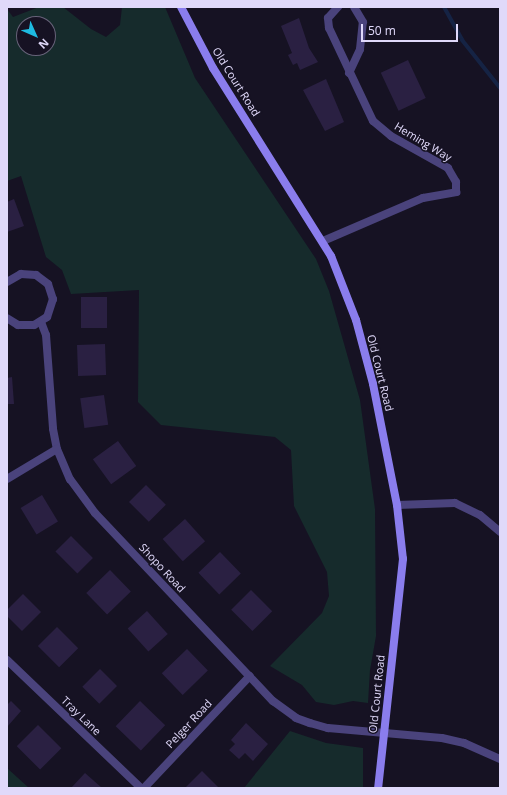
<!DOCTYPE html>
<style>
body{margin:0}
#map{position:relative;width:507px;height:795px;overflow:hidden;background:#161223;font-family:"Open Sans",sans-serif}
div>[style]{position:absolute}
.green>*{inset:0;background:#162b2c}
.stream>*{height:4px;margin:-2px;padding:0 2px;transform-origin:2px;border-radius:2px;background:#152344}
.building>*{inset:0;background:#2a2042;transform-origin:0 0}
.street>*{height:8px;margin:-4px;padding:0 4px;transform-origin:4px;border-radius:4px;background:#4a437c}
.secondary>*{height:8px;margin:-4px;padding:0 4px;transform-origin:4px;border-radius:4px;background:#8a7ded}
span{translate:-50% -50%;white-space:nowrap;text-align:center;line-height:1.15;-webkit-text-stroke:3px #161223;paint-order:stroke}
.street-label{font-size:11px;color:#e0d9fa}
.frame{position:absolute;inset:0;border:8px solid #e0d9fa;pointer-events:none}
.north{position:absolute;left:16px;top:16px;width:40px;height:40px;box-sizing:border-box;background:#161223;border:1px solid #676279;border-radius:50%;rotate:135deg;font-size:11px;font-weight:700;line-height:16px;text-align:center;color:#e0d9fa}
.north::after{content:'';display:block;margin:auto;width:14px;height:18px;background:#1ebbe1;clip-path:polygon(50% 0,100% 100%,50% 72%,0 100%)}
.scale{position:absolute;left:361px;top:24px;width:97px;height:18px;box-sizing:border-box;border:2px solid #e0d9fa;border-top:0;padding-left:5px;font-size:12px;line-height:14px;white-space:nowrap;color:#e0d9fa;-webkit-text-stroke:3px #161223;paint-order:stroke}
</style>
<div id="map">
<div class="green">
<i style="clip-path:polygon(evenodd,39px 7px,63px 7px,91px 29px,106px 37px,120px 25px,122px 7px,165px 7px,195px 78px,316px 259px,329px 291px,360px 400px,375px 509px,376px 636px,370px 670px,368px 703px,353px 701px,334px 705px,316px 702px,302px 685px,270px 666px,322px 613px,329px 596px,327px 572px,294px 506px,291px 450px,275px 437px,161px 425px,138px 402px,139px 290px,71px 294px,62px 270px,46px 257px,21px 176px,7px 181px,7px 9px,13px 17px,39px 7px,24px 24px,48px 24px,48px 48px,24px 48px,24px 24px)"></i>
<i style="clip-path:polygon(290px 731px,326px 743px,363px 748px,363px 788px,244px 788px)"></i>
<i style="clip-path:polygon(7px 768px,29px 788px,7px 788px)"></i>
</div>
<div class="stream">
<i style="left:444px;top:7px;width:38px;rotate:61deg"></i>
<i style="left:462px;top:40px;width:61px;rotate:51.6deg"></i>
</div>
<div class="building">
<i style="clip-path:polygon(299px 18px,309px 48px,318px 62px,300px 70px,297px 63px,293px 65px,288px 55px,292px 53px,281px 26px)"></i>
<i style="left:408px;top:60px;width:42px;height:30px;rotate:65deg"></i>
<i style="clip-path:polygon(326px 79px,344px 122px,325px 131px,303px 90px)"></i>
<i style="clip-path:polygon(14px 199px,24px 226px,7px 232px,7px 202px)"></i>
<i style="left:81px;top:297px;width:26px;height:31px"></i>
<i style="left:105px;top:344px;width:31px;height:28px;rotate:88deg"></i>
<i style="clip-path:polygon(12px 377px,14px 404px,7px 404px,7px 378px)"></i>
<i style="left:104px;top:395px;width:30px;height:24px;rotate:82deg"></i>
<i style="left:118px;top:441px;width:31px;height:31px;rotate:54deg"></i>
<i style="left:146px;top:485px;width:28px;height:24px;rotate:45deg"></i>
<i style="left:42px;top:495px;width:31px;height:25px;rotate:59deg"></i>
<i style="left:185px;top:519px;width:30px;height:30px;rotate:48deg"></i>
<i style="left:71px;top:536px;width:31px;height:22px;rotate:45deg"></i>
<i style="left:220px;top:552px;width:30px;height:30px;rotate:46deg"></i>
<i style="left:110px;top:570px;width:30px;height:33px;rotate:46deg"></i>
<i style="left:251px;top:590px;width:30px;height:28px;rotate:45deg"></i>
<i style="clip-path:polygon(23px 594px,41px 612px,22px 631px,7px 616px,7px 610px)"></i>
<i style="left:147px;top:611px;width:31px;height:26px;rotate:48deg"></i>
<i style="left:57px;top:627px;width:30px;height:27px;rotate:45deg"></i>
<i style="left:187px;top:649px;width:30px;height:35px;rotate:46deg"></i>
<i style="left:100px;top:669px;width:24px;height:25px;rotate:45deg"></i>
<i style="clip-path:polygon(11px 701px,21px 711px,7px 727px,7px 705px)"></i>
<i style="left:140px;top:701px;width:35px;height:35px;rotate:44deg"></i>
<i style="clip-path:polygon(246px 723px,268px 744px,253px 761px,245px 753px,239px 759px,229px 750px,235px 744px,231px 740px)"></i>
<i style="left:38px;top:725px;width:33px;height:30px;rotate:45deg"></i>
<i style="clip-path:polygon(202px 771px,219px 788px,185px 788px)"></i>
<i style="clip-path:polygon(85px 773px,102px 788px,71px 788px)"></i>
</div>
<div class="street">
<i style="left:349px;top:73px;width:26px;rotate:-65deg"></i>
<i style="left:360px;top:49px;width:27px;rotate:-84deg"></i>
<i style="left:363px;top:22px;width:17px;rotate:-121deg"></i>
<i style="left:323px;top:241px;width:109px;rotate:-23.3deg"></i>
<i style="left:423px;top:198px;width:34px;rotate:-10deg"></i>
<i style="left:456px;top:192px;width:10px;rotate:-90deg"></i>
<i style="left:456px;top:182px;width:16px;rotate:-120deg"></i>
<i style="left:448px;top:168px;width:65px;rotate:-150.7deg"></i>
<i style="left:391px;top:136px;width:23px;rotate:-140deg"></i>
<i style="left:373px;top:121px;width:103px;rotate:-115.3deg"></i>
<i style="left:329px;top:28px;width:10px;rotate:-96deg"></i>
<i style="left:328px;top:18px;width:15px;rotate:-48deg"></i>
<i style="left:7px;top:282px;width:16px;rotate:-30deg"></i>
<i style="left:21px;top:274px;width:15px;rotate:4deg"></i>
<i style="left:36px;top:275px;width:15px;rotate:37deg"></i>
<i style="left:48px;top:284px;width:16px;rotate:72deg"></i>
<i style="left:53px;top:299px;width:19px;rotate:108deg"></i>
<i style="left:47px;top:317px;width:15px;rotate:148deg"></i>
<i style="left:34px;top:325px;width:16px;rotate:180deg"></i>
<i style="left:18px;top:325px;width:13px;rotate:-148deg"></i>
<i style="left:41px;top:322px;width:14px;rotate:69deg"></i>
<i style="left:46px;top:335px;width:94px;rotate:85.7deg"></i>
<i style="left:53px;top:429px;width:20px;rotate:79deg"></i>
<i style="left:57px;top:449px;width:33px;rotate:67deg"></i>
<i style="left:70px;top:479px;width:42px;rotate:53.7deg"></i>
<i style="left:95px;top:513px;width:259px;rotate:46.6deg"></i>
<i style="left:273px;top:701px;width:29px;rotate:36deg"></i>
<i style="left:296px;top:718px;width:15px;rotate:20deg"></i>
<i style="left:310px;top:723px;width:19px;rotate:16deg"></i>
<i style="left:328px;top:728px;width:114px;rotate:5deg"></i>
<i style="left:442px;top:738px;width:23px;rotate:13deg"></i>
<i style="left:464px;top:743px;width:39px;rotate:24deg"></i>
<i style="left:7px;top:479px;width:58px;rotate:-31deg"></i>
<i style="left:397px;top:505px;width:58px;rotate:-2deg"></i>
<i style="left:455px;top:503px;width:28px;rotate:26deg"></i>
<i style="left:480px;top:515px;width:26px;rotate:40deg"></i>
<i style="left:7px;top:660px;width:185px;rotate:43.7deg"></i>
<i style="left:144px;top:788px;width:154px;rotate:-46.6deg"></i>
</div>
<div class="secondary">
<i style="left:181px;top:7px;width:69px;rotate:62.3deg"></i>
<i style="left:213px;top:68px;width:222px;rotate:57.9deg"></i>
<i style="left:331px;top:256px;width:69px;rotate:68.7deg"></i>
<i style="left:356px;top:320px;width:66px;rotate:75.1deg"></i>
<i style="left:373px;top:384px;width:123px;rotate:78.8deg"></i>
<i style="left:397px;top:505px;width:54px;rotate:83.7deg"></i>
<i style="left:403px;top:559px;width:230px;rotate:96.2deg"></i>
</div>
<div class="street-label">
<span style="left:236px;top:82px;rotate:58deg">Old Court Road</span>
<span style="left:423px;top:142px;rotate:31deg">Heming Way</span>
<span style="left:380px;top:373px;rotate:76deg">Old Court Road</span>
<span style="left:162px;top:568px;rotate:47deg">Shopo Road</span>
<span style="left:377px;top:694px;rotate:-84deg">Old Court Road</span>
<span style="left:81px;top:716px;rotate:44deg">Tray Lane</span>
<span style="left:189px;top:724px;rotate:-47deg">Pelger Road</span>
</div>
<div class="frame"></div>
<div class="north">N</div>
<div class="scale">50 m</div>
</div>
